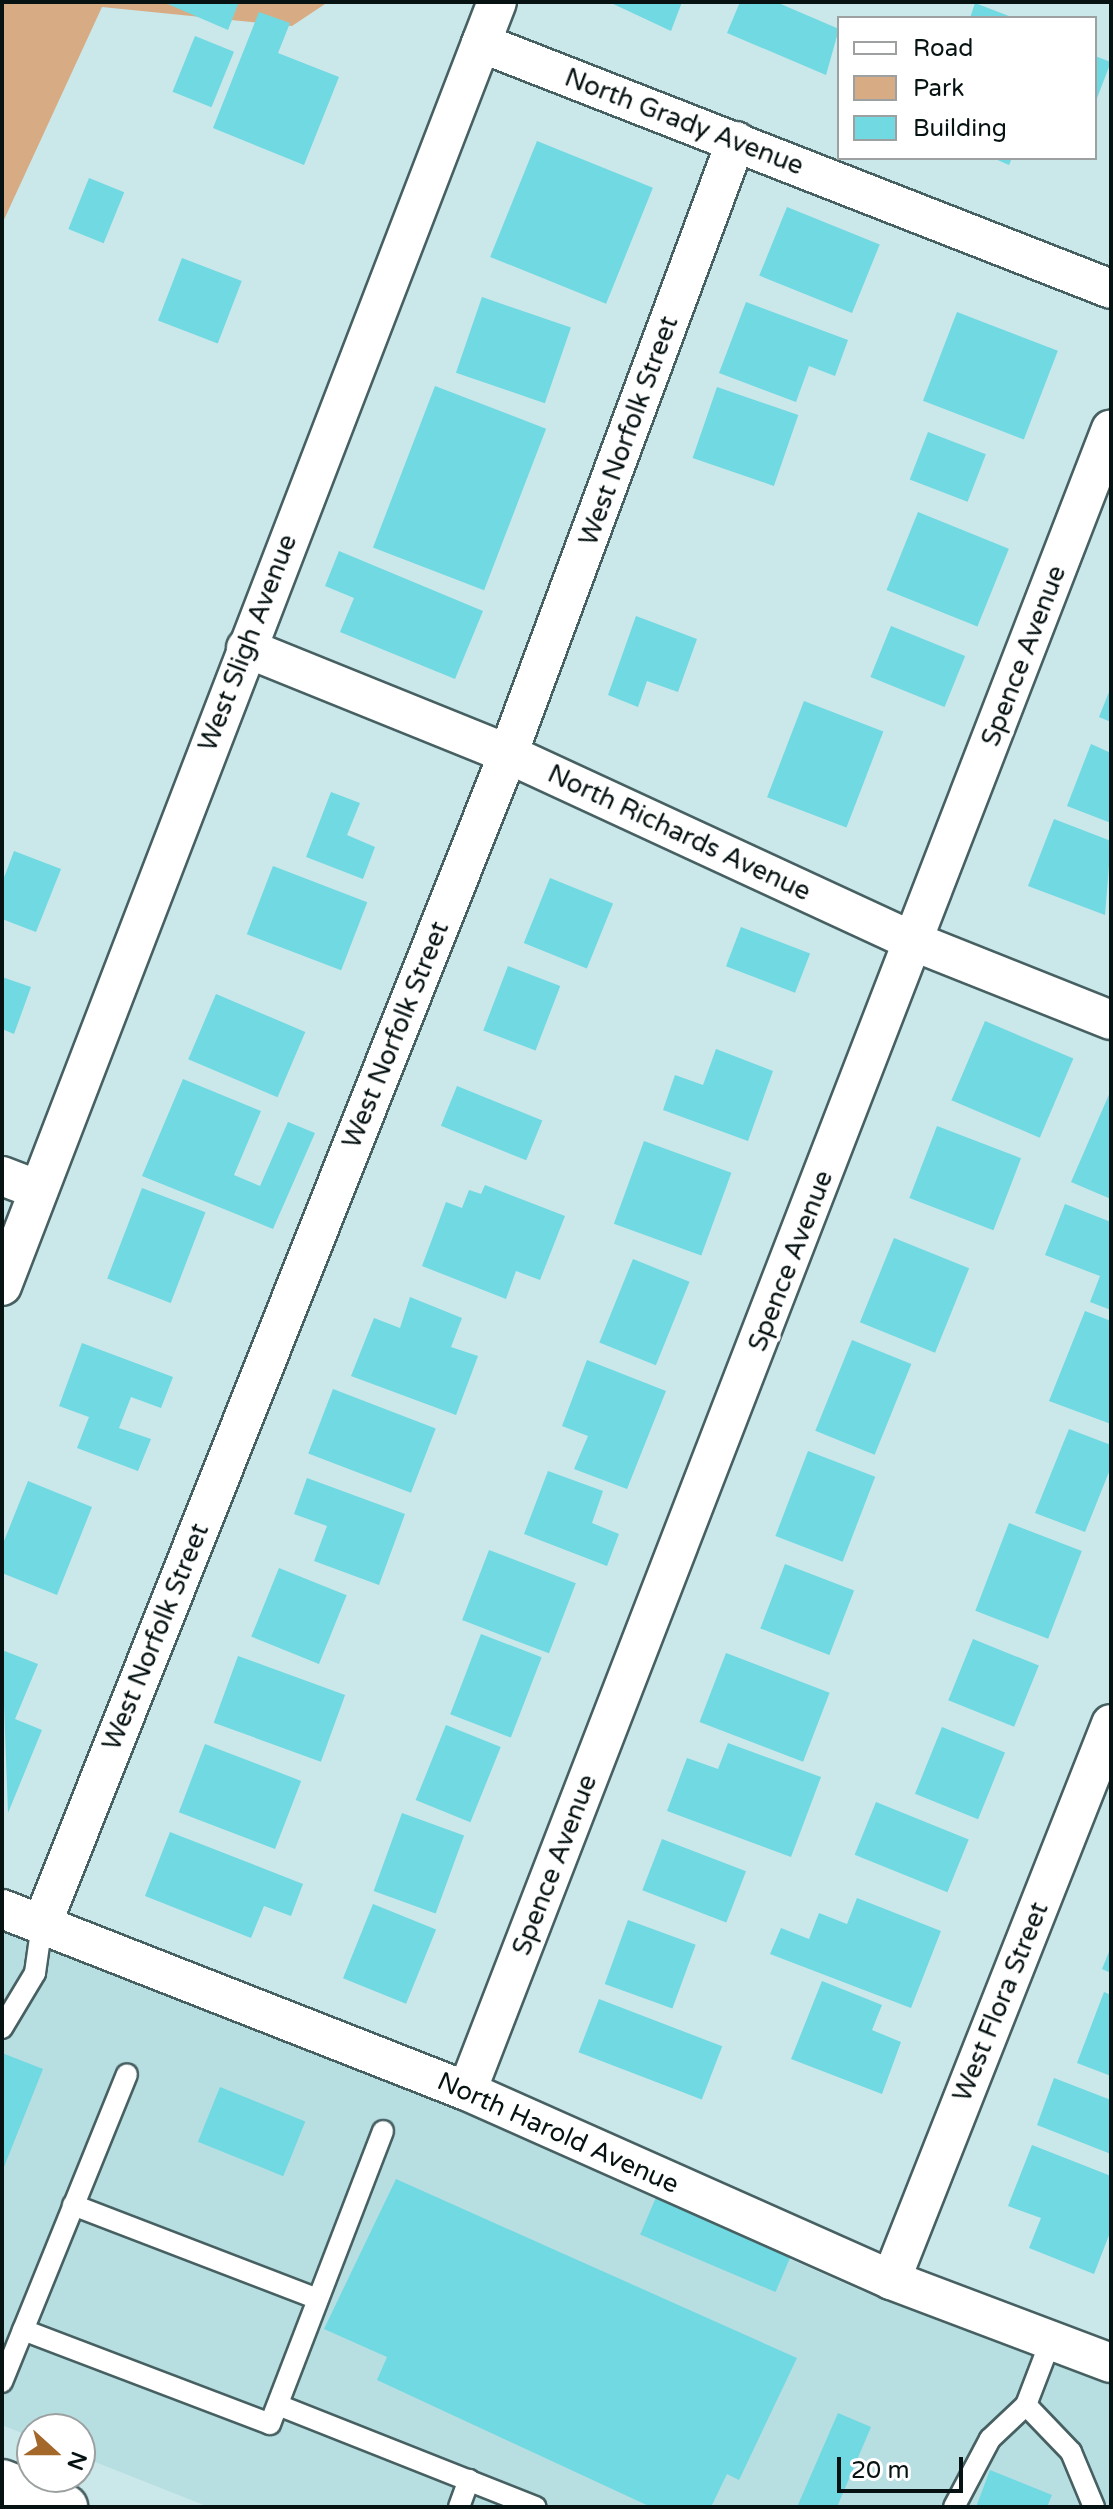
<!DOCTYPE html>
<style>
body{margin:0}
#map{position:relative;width:1113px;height:2509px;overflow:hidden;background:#cae7ea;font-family:"Varela Round",sans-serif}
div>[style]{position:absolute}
.built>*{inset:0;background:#b7dee1}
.green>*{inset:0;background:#d7ac84}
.building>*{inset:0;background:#70d9e2;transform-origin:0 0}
.roads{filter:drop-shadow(2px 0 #476062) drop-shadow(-2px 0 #476062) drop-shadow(0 2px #476062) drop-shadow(0 -2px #476062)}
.service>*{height:20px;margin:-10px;padding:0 10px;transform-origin:10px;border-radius:10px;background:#fff}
.minor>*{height:38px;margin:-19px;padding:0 19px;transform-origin:19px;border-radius:19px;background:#fff}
.primary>*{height:44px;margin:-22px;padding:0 22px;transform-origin:22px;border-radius:22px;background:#fff}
span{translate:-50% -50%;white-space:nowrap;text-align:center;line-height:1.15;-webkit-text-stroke:8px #fff;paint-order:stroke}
.street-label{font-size:26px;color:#071212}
.frame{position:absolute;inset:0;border:4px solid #071212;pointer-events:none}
.legend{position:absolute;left:837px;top:16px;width:260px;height:144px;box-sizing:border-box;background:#fff;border:2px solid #9ca0a0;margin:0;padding:10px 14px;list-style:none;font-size:24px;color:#071212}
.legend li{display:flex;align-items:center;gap:16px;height:40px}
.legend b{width:40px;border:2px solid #9ca0a0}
.north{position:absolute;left:16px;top:2413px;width:80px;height:80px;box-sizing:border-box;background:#fff;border:2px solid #9ca0a0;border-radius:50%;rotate:111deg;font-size:22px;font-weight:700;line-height:32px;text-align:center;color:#071212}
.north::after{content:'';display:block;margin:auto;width:28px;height:36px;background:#a4692a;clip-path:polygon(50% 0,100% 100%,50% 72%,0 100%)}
.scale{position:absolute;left:837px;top:2457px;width:126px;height:36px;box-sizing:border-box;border:4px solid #071212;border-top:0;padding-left:10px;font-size:24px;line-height:28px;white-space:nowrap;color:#071212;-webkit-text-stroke:6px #fff;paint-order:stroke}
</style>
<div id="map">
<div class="built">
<i style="clip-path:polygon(2px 1932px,459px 2111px,861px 2291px,1111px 2386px,1111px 2507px,209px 2507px,80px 2456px,80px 2429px,32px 2429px,32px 2437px,2px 2425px)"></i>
</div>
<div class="green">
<i style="clip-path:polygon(2px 2px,328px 2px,292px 26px,102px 7px,2px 224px)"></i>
</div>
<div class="building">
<i style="clip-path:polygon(163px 2px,239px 2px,228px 30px)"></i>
<i style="clip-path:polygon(609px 2px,682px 2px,671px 31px)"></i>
<i style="clip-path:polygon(740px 2px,776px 2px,839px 29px,826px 75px,727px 33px)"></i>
<i style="clip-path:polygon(975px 3px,1014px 18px,970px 18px)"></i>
<i style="clip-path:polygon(259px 12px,290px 23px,278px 53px,339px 77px,304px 165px,213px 128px)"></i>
<i style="left:195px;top:36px;width:42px;height:60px;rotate:22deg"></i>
<i style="left:1095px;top:56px;width:17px;height:96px;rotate:21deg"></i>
<i style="left:537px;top:141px;width:125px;height:125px;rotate:22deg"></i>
<i style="clip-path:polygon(993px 158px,1012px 158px,1009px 165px)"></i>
<i style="left:89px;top:178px;width:38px;height:55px;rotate:22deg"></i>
<i style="left:787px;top:207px;width:100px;height:74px;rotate:22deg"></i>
<i style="left:182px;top:258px;width:64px;height:67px;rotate:21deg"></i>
<i style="left:482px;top:297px;width:94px;height:80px;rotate:19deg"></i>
<i style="clip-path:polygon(746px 302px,848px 340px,835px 376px,809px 366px,796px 402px,719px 373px)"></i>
<i style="left:957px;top:312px;width:108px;height:95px;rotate:21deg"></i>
<i style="left:435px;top:386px;width:119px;height:173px;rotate:21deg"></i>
<i style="left:717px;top:387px;width:86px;height:75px;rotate:19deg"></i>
<i style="left:928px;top:432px;width:62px;height:51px;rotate:21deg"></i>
<i style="left:918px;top:512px;width:98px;height:84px;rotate:22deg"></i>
<i style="clip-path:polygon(339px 551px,483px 611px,455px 679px,340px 632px,354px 598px,325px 586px)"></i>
<i style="clip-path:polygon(636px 616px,697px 639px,678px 692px,647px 681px,638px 707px,608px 695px)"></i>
<i style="left:891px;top:626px;width:80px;height:55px;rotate:22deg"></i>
<i style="clip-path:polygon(1111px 687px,1111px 722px,1099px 717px)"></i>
<i style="left:804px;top:701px;width:85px;height:103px;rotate:21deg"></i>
<i style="clip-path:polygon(1091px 744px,1111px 753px,1111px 823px,1067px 806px)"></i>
<i style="clip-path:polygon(331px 792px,360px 803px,347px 835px,375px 847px,363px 879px,306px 857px)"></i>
<i style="clip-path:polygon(1054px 819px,1111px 841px,1105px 915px,1028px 886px)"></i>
<i style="clip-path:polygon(14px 851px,61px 869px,36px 932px,2px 919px,2px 883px)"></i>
<i style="left:273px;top:866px;width:101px;height:73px;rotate:21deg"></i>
<i style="left:550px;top:878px;width:68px;height:70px;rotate:22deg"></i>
<i style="left:741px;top:927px;width:74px;height:42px;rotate:21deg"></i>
<i style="left:508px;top:966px;width:56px;height:69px;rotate:21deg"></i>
<i style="clip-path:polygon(2px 977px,31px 987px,14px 1034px,2px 1029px)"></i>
<i style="left:216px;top:994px;width:97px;height:71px;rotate:23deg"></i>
<i style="left:985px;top:1021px;width:96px;height:86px;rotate:23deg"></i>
<i style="clip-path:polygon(716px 1049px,773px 1071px,748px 1141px,663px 1110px,675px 1075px,703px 1085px)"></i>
<i style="clip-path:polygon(183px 1079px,261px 1111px,234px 1175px,260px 1186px,288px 1122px,315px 1133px,273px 1229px,142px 1176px)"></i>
<i style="left:457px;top:1086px;width:92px;height:43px;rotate:22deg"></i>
<i style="clip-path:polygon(1111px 1090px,1111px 1199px,1071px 1182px)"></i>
<i style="left:937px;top:1126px;width:90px;height:77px;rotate:21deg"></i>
<i style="left:644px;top:1141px;width:93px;height:88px;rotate:20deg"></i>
<i style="clip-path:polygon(485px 1185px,565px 1216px,540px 1280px,516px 1271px,506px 1299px,422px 1266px,446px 1202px,462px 1208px,469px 1190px,481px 1194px)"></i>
<i style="left:142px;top:1188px;width:68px;height:97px;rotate:21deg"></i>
<i style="clip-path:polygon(1065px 1204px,1111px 1222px,1111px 1310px,1090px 1302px,1100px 1276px,1045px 1255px)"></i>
<i style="left:894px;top:1238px;width:81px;height:91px;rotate:22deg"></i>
<i style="left:633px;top:1259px;width:61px;height:90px;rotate:22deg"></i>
<i style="clip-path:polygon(410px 1297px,462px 1318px,451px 1347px,478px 1356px,456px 1415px,351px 1376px,374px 1318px,400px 1328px)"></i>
<i style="clip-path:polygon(1085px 1311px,1111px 1321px,1111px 1424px,1049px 1401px)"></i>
<i style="left:852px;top:1340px;width:64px;height:98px;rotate:22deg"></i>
<i style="clip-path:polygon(82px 1343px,173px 1377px,161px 1408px,131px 1397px,119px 1428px,151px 1439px,138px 1471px,77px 1448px,89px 1417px,59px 1406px)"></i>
<i style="clip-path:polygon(587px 1360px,666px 1391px,627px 1489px,574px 1469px,588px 1436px,562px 1426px)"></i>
<i style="left:333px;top:1389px;width:110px;height:69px;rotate:21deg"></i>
<i style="clip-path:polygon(1069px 1429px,1111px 1445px,1111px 1467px,1085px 1532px,1035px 1513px)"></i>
<i style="left:808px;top:1451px;width:72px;height:91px;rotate:21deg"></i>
<i style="clip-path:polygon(548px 1471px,603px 1491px,592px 1523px,619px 1534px,607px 1566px,524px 1534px)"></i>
<i style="clip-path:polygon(307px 1478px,405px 1514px,379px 1585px,314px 1561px,327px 1526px,294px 1514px)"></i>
<i style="clip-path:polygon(28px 1481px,92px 1507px,57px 1595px,2px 1573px,2px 1546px)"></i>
<i style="left:1009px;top:1523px;width:78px;height:94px;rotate:21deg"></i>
<i style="left:489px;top:1550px;width:93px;height:75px;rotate:21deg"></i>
<i style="left:785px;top:1564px;width:74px;height:69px;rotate:21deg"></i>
<i style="left:279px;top:1568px;width:73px;height:74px;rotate:22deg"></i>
<i style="left:481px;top:1634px;width:65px;height:86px;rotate:21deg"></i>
<i style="left:973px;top:1639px;width:71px;height:66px;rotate:22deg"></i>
<i style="clip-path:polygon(2px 1650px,38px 1664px,15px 1719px,42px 1730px,8px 1813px)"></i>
<i style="left:726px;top:1653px;width:111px;height:74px;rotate:21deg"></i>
<i style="left:238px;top:1656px;width:114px;height:71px;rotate:20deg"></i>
<i style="left:446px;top:1725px;width:59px;height:81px;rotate:22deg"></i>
<i style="left:942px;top:1727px;width:68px;height:72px;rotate:22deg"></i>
<i style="clip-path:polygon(728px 1743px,821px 1777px,791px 1857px,667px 1811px,687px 1758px,718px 1769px)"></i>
<i style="left:205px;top:1744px;width:103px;height:73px;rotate:21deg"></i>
<i style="left:876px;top:1802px;width:100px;height:57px;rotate:22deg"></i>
<i style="left:402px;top:1813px;width:66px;height:83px;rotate:20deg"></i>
<i style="clip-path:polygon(170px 1832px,303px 1884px,291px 1916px,264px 1906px,251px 1938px,145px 1896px)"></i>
<i style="left:662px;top:1839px;width:90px;height:55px;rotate:21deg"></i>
<i style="clip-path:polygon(857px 1898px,941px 1931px,911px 2008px,770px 1954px,781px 1928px,809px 1939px,819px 1913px,847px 1924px)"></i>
<i style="left:373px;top:1904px;width:68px;height:80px;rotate:22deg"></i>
<i style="left:628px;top:1920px;width:72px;height:68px;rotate:20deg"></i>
<i style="clip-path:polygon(1111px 1947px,1111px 1973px,1102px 1969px)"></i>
<i style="clip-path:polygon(822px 1981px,882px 2005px,872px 2030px,901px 2042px,882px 2094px,791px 2059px)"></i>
<i style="clip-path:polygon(1104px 1992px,1111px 1995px,1111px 2076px,1077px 2063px)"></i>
<i style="left:599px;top:1999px;width:132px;height:57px;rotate:21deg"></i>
<i style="clip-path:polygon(2px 2053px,43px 2069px,2px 2172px)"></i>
<i style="clip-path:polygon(1054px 2078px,1111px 2100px,1111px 2154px,1037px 2125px)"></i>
<i style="left:220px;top:2087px;width:92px;height:59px;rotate:22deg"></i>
<i style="clip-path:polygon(1032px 2145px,1111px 2176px,1111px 2230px,1094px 2274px,1029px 2248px,1041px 2218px,1008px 2206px)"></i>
<i style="clip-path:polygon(396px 2179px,797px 2358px,739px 2480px,727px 2474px,711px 2507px,651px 2507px,377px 2380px,387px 2357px,324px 2329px)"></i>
<i style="left:657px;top:2195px;width:147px;height:43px;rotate:23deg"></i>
<i style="clip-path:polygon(838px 2413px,871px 2427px,837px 2507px,797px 2507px)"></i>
<i style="clip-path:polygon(990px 2470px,1052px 2495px,1047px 2507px,976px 2507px)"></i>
</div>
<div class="roads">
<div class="service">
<i style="left:2px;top:2028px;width:64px;rotate:-59deg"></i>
<i style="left:35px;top:1973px;width:49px;rotate:-81.9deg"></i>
<i style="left:73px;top:2205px;width:262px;rotate:21deg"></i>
<i style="left:23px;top:2330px;width:264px;rotate:20.8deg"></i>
<i style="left:270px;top:2424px;width:314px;rotate:-68.9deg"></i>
<i style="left:2px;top:2382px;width:332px;rotate:-67.9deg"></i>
<i style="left:278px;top:2405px;width:277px;rotate:21.6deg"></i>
<i style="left:1026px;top:2405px;width:65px;rotate:46.2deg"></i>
<i style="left:1071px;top:2452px;width:60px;rotate:67.3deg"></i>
<i style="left:459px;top:2507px;width:29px;rotate:-70deg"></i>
<i style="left:954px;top:2507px;width:77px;rotate:-62.1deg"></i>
<i style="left:990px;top:2439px;width:50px;rotate:-43.4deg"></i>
<i style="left:1026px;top:2405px;width:70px;rotate:-69deg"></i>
</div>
<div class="minor">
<i style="left:481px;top:43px;width:676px;rotate:21.33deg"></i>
<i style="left:246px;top:648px;width:283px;rotate:22deg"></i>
<i style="left:508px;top:754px;width:448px;rotate:24.8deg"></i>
<i style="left:915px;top:942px;width:211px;rotate:21.7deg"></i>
<i style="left:2px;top:1176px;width:39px;rotate:21deg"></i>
<i style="left:2px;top:1286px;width:1376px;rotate:-68.92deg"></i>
<i style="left:2px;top:1909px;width:499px;rotate:21.4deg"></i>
<i style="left:467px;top:2091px;width:464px;rotate:24deg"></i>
<i style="left:891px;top:2280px;width:235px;rotate:20.7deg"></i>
<i style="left:42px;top:1924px;width:1259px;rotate:-68.28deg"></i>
<i style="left:508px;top:754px;width:654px;rotate:-69.6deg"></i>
<i style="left:467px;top:2091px;width:1782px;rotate:-68.82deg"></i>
<i style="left:891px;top:2280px;width:598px;rotate:-68.41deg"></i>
</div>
<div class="primary">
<i style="left:2px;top:2482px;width:68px;rotate:21.6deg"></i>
</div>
</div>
<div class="street-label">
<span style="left:684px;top:122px;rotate:21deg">North Grady Avenue</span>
<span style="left:629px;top:431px;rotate:-70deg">West Norfolk Street</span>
<span style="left:248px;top:643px;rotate:-69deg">West Sligh Avenue</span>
<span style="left:1024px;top:656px;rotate:-69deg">Spence Avenue</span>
<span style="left:679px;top:833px;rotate:25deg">North Richards Avenue</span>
<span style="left:396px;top:1035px;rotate:-68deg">West Norfolk Street</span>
<span style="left:791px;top:1261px;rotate:-69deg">Spence Avenue</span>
<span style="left:156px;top:1637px;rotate:-68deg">West Norfolk Street</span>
<span style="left:555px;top:1865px;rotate:-69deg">Spence Avenue</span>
<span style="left:1001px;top:2002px;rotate:-68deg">West Flora Street</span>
<span style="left:558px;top:2133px;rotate:24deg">North Harold Avenue</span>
</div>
<div class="frame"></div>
<ul class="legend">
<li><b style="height:10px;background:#fff"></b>Road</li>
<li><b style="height:22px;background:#d7ac84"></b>Park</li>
<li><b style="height:22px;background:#70d9e2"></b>Building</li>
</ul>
<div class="north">N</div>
<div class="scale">20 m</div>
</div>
